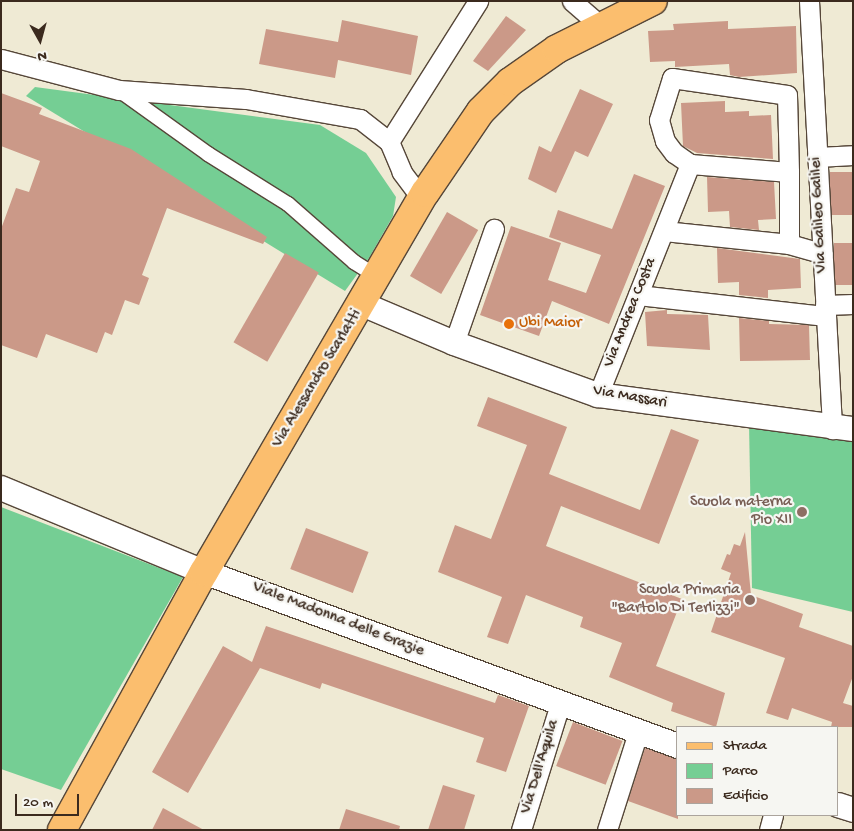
<!DOCTYPE html>
<style>
body{margin:0}
#map{position:relative;width:854px;height:831px;overflow:hidden;background:#efead4;font-family:"Gochi Hand",sans-serif}
div>[style]{position:absolute}
.green>*{inset:0;background:#75ce94}
.building>*{inset:0;background:#cb9988;transform-origin:0 0}
.roads{filter:drop-shadow(1px 0 #564739) drop-shadow(-1px 0 #564739) drop-shadow(0 1px #564739) drop-shadow(0 -1px #564739)}
.pedestrian>*{height:14px;margin:-7px;padding:0 7px;transform-origin:7px;border-radius:7px;background:#fff}
.minor>*{height:19px;margin:-9.5px;padding:0 9.5px;transform-origin:9.5px;border-radius:9.5px;background:#fff}
.tertiary>*{height:24px;margin:-12px;padding:0 12px;transform-origin:12px;border-radius:12px;background:#fff}
.primary>*{height:28px;margin:-14px;padding:0 14px;transform-origin:14px;border-radius:14px;background:#fbbe6e}
.dots>*{width:14px;height:14px;translate:-50% -50%;box-sizing:border-box;border:2px solid #f6f6f2;border-radius:50%}
span{translate:-50% -50%;white-space:nowrap;text-align:center;line-height:1.15;-webkit-text-stroke:4.5px #f6f6f2;paint-order:stroke}
.street-label{font-size:16px;color:#3b2a1e}
.food-label{font-size:16px;color:#c56008}
.left{translate:0 -50%;text-align:left}
.education-label{font-size:16px;color:#785e54}
.right{translate:-100% -50%;text-align:right}
.frame{position:absolute;inset:0;border:2px solid #3b2a1e;pointer-events:none}
.legend{position:absolute;left:676px;top:726px;width:162px;height:90px;box-sizing:border-box;background:#f6f6f2;border:1px solid #aba49d;margin:0;padding:6px 9px;list-style:none;font-size:15px;color:#3b2a1e}
.legend li{display:flex;align-items:center;gap:10px;height:25px}
.legend b{width:25px;border:1px solid #aba49d}
.north{position:absolute;left:15px;top:15px;width:50px;height:50px;-webkit-text-stroke:4px #f6f6f2;paint-order:stroke;rotate:173deg;font-size:14px;font-weight:700;line-height:20px;text-align:center;color:#3b2a1e}
.north::after{content:'';display:block;margin:auto;width:18px;height:22px;background:#3b2a1e;clip-path:polygon(50% 0,100% 100%,50% 72%,0 100%)}
.scale{position:absolute;left:15px;top:794px;width:64px;height:22px;box-sizing:border-box;border:2px solid #3b2a1e;border-top:0;padding-left:6px;font-size:15px;line-height:18px;white-space:nowrap;color:#3b2a1e;-webkit-text-stroke:4px #f6f6f2;paint-order:stroke}
</style>
<div id="map">
<div class="green">
<i style="clip-path:polygon(35px 87px,320px 125px,366px 153px,396px 197px,393px 216px,369px 258px,345px 291px,26px 96px)"></i>
<i style="clip-path:polygon(749px 423px,853px 437px,853px 612px,752px 588px)"></i>
<i style="clip-path:polygon(1px 507px,183px 577px,61px 790px,1px 769px)"></i>
</div>
<div class="building">
<i style="clip-path:polygon(506px 16px,526px 30px,488px 71px,473px 61px)"></i>
<i style="clip-path:polygon(342px 20px,418px 36px,411px 75px,338px 60px,335px 78px,259px 64px,266px 29px,338px 42px)"></i>
<i style="clip-path:polygon(728px 21px,728px 29px,796px 26px,797px 73px,739px 77px,730px 75px,729px 64px,675px 67px,675px 61px,650px 62px,648px 31px,674px 30px,673px 24px)"></i>
<i style="clip-path:polygon(580px 89px,613px 104px,588px 157px,575px 151px,556px 193px,528px 179px,539px 146px,551px 152px)"></i>
<i style="clip-path:polygon(1px 93px,42px 108px,39px 114px,131px 149px,267px 237px,263px 244px,167px 208px,142px 275px,149px 278px,139px 305px,125px 300px,112px 335px,105px 332px,97px 353px,46px 334px,37px 358px,1px 345px,1px 229px,16px 188px,29px 192px,40px 161px,1px 146px)"></i>
<i style="clip-path:polygon(725px 101px,725px 112px,749px 111px,749px 116px,771px 115px,773px 159px,697px 153px,683px 146px,681px 103px)"></i>
<i style="left:853px;top:172px;width:43px;height:23px;rotate:90deg"></i>
<i style="clip-path:polygon(634px 174px,665px 186px,609px 324px,552px 301px,539px 336px,480px 315px,511px 226px,561px 243px,548px 280px,586px 293px,601px 255px,549px 237px,558px 210px,612px 229px)"></i>
<i style="clip-path:polygon(707px 177px,774px 182px,776px 219px,758px 220px,759px 230px,730px 227px,729px 211px,708px 212px)"></i>
<i style="left:447px;top:212px;width:36px;height:74px;rotate:30deg"></i>
<i style="left:853px;top:243px;width:42px;height:19px;rotate:90deg"></i>
<i style="clip-path:polygon(717px 248px,800px 259px,801px 288px,768px 290px,768px 298px,739px 295px,739px 282px,718px 283px)"></i>
<i style="left:285px;top:253px;width:39px;height:103px;rotate:30deg"></i>
<i style="clip-path:polygon(667px 310px,667px 314px,708px 315px,710px 350px,647px 346px,645px 312px)"></i>
<i style="clip-path:polygon(739px 318px,769px 321px,769px 324px,809px 325px,810px 360px,740px 361px)"></i>
<i style="clip-path:polygon(488px 397px,567px 427px,549px 474px,640px 510px,671px 429px,699px 440px,659px 544px,561px 506px,546px 546px,682px 599px,656px 666px,725px 693px,716px 727px,671px 711px,673px 703px,609px 677px,622px 643px,580px 627px,583px 617px,526px 595px,508px 644px,487px 637px,502px 597px,438px 572px,455px 525px,491px 539px,527px 445px,477px 426px)"></i>
<i style="left:306px;top:528px;width:67px;height:44px;rotate:21deg"></i>
<i style="clip-path:polygon(745px 532px,751px 595px,803px 614px,799px 627px,853px 646px,853px 676px,843px 703px,853px 706px,853px 727px,831px 727px,832px 722px,792px 708px,788px 720px,766px 713px,785px 658px,711px 632px,731px 573px,721px 569px,727px 554px,730px 555px,734px 544px,740px 546px)"></i>
<i style="clip-path:polygon(266px 626px,495px 703px,498px 695px,529px 706px,506px 772px,476px 762px,484px 738px,322px 683px,320px 689px,260px 668px,188px 793px,152px 772px,223px 646px,252px 662px)"></i>
<i style="left:573px;top:722px;width:53px;height:47px;rotate:21deg"></i>
<i style="clip-path:polygon(645px 748px,678px 759px,678px 819px,628px 801px)"></i>
<i style="clip-path:polygon(443px 785px,475px 795px,464px 830px,428px 830px)"></i>
<i style="clip-path:polygon(163px 808px,204px 830px,152px 830px)"></i>
<i style="clip-path:polygon(346px 809px,400px 826px,399px 830px,339px 830px)"></i>
</div>
<div class="roads">
<div class="pedestrian">
<i style="left:119px;top:90px;width:110px;rotate:35.7deg"></i>
<i style="left:208px;top:154px;width:94px;rotate:32deg"></i>
<i style="left:288px;top:204px;width:88px;rotate:41.3deg"></i>
<i style="left:354px;top:262px;width:28px;rotate:32deg"></i>
</div>
<div class="minor">
<i style="left:572px;top:1px;width:40px;rotate:41deg"></i>
<i style="left:809px;top:1px;width:429px;rotate:86.9deg"></i>
<i style="left:1px;top:59px;width:122px;rotate:14.7deg"></i>
<i style="left:119px;top:90px;width:127px;rotate:4.1deg"></i>
<i style="left:246px;top:99px;width:116px;rotate:10deg"></i>
<i style="left:360px;top:119px;width:37px;rotate:38deg"></i>
<i style="left:817px;top:157px;width:36px;rotate:-3deg"></i>
<i style="left:422px;top:199px;width:34px;rotate:-127deg"></i>
<i style="left:402px;top:172px;width:33px;rotate:-113deg"></i>
<i style="left:389px;top:142px;width:167px;rotate:-57.7deg"></i>
<i style="left:664px;top:231px;width:126px;rotate:5.9deg"></i>
<i style="left:789px;top:244px;width:72px;rotate:-90deg"></i>
<i style="left:789px;top:244px;width:35px;rotate:16deg"></i>
<i style="left:638px;top:295px;width:189px;rotate:6.4deg"></i>
<i style="left:825px;top:305px;width:28px;rotate:-2deg"></i>
<i style="left:454px;top:343px;width:121px;rotate:-70.7deg"></i>
<i style="left:598px;top:395px;width:249px;rotate:-68.3deg"></i>
<i style="left:690px;top:164px;width:19px;rotate:-145deg"></i>
<i style="left:674px;top:153px;width:15px;rotate:-127deg"></i>
<i style="left:665px;top:141px;width:22px;rotate:-106deg"></i>
<i style="left:659px;top:120px;width:44px;rotate:-72.8deg"></i>
<i style="left:672px;top:78px;width:116px;rotate:8.4deg"></i>
<i style="left:787px;top:95px;width:77px;rotate:88.5deg"></i>
<i style="left:789px;top:172px;width:99px;rotate:-175.4deg"></i>
<i style="left:521px;top:830px;width:132px;rotate:-72.8deg"></i>
<i style="left:607px;top:830px;width:103px;rotate:-72.4deg"></i>
<i style="left:769px;top:830px;width:16px;rotate:-75deg"></i>
</div>
<div class="tertiary">
<i style="left:362px;top:304px;width:100px;rotate:23deg"></i>
<i style="left:454px;top:343px;width:153px;rotate:19.9deg"></i>
<i style="left:598px;top:395px;width:257px;rotate:7.6deg"></i>
<i style="left:1px;top:488px;width:220px;rotate:22.5deg"></i>
<i style="left:204px;top:572px;width:505px;rotate:20.16deg"></i>
<i style="left:838px;top:805px;width:16px;rotate:18deg"></i>
</div>
<div class="primary">
<i style="left:62px;top:830px;width:294px;rotate:-61.2deg"></i>
<i style="left:204px;top:572px;width:439px;rotate:-59.8deg"></i>
<i style="left:425px;top:193px;width:99px;rotate:-55.7deg"></i>
<i style="left:481px;top:111px;width:41px;rotate:-45deg"></i>
<i style="left:510px;top:82px;width:57px;rotate:-35.1deg"></i>
<i style="left:557px;top:49px;width:107px;rotate:-26.6deg"></i>
</div>
</div>
<div class="dots">
<i style="left:509px;top:324px;background:#e8710a"></i>
<i style="left:802px;top:512px;background:#8d6e63"></i>
<i style="left:750px;top:600px;background:#8d6e63"></i>
</div>
<div class="street-label">
<span style="left:820px;top:215px;rotate:-93deg">Via Galileo Galilei</span>
<span style="left:631px;top:313px;rotate:-68deg">Via Andrea Costa</span>
<span style="left:318px;top:379px;rotate:-59deg">Via Alessandro Scarlatti</span>
<span style="left:630px;top:398px;rotate:10deg">Via Massari</span>
<span style="left:338px;top:620px;rotate:21deg">Viale Madonna delle Grazie</span>
<span style="left:541px;top:767px;rotate:-73deg">Via Dell'Aquila</span>
</div>
<div class="food-label">
<span class="left" style="left:519px;top:324px">Ubi Maior</span>
</div>
<div class="education-label">
<span class="right" style="left:792px;top:512px">Scuola materna<br>Pio XII</span>
<span class="right" style="left:740px;top:600px">Scuola Primaria<br>"Bartolo Di Terlizzi"</span>
</div>
<div class="frame"></div>
<ul class="legend">
<li><b style="height:6px;background:#fbbe6e"></b>Strada</li>
<li><b style="height:14px;background:#75ce94"></b>Parco</li>
<li><b style="height:14px;background:#cb9988"></b>Edificio</li>
</ul>
<div class="north">N</div>
<div class="scale">20 m</div>
</div>
